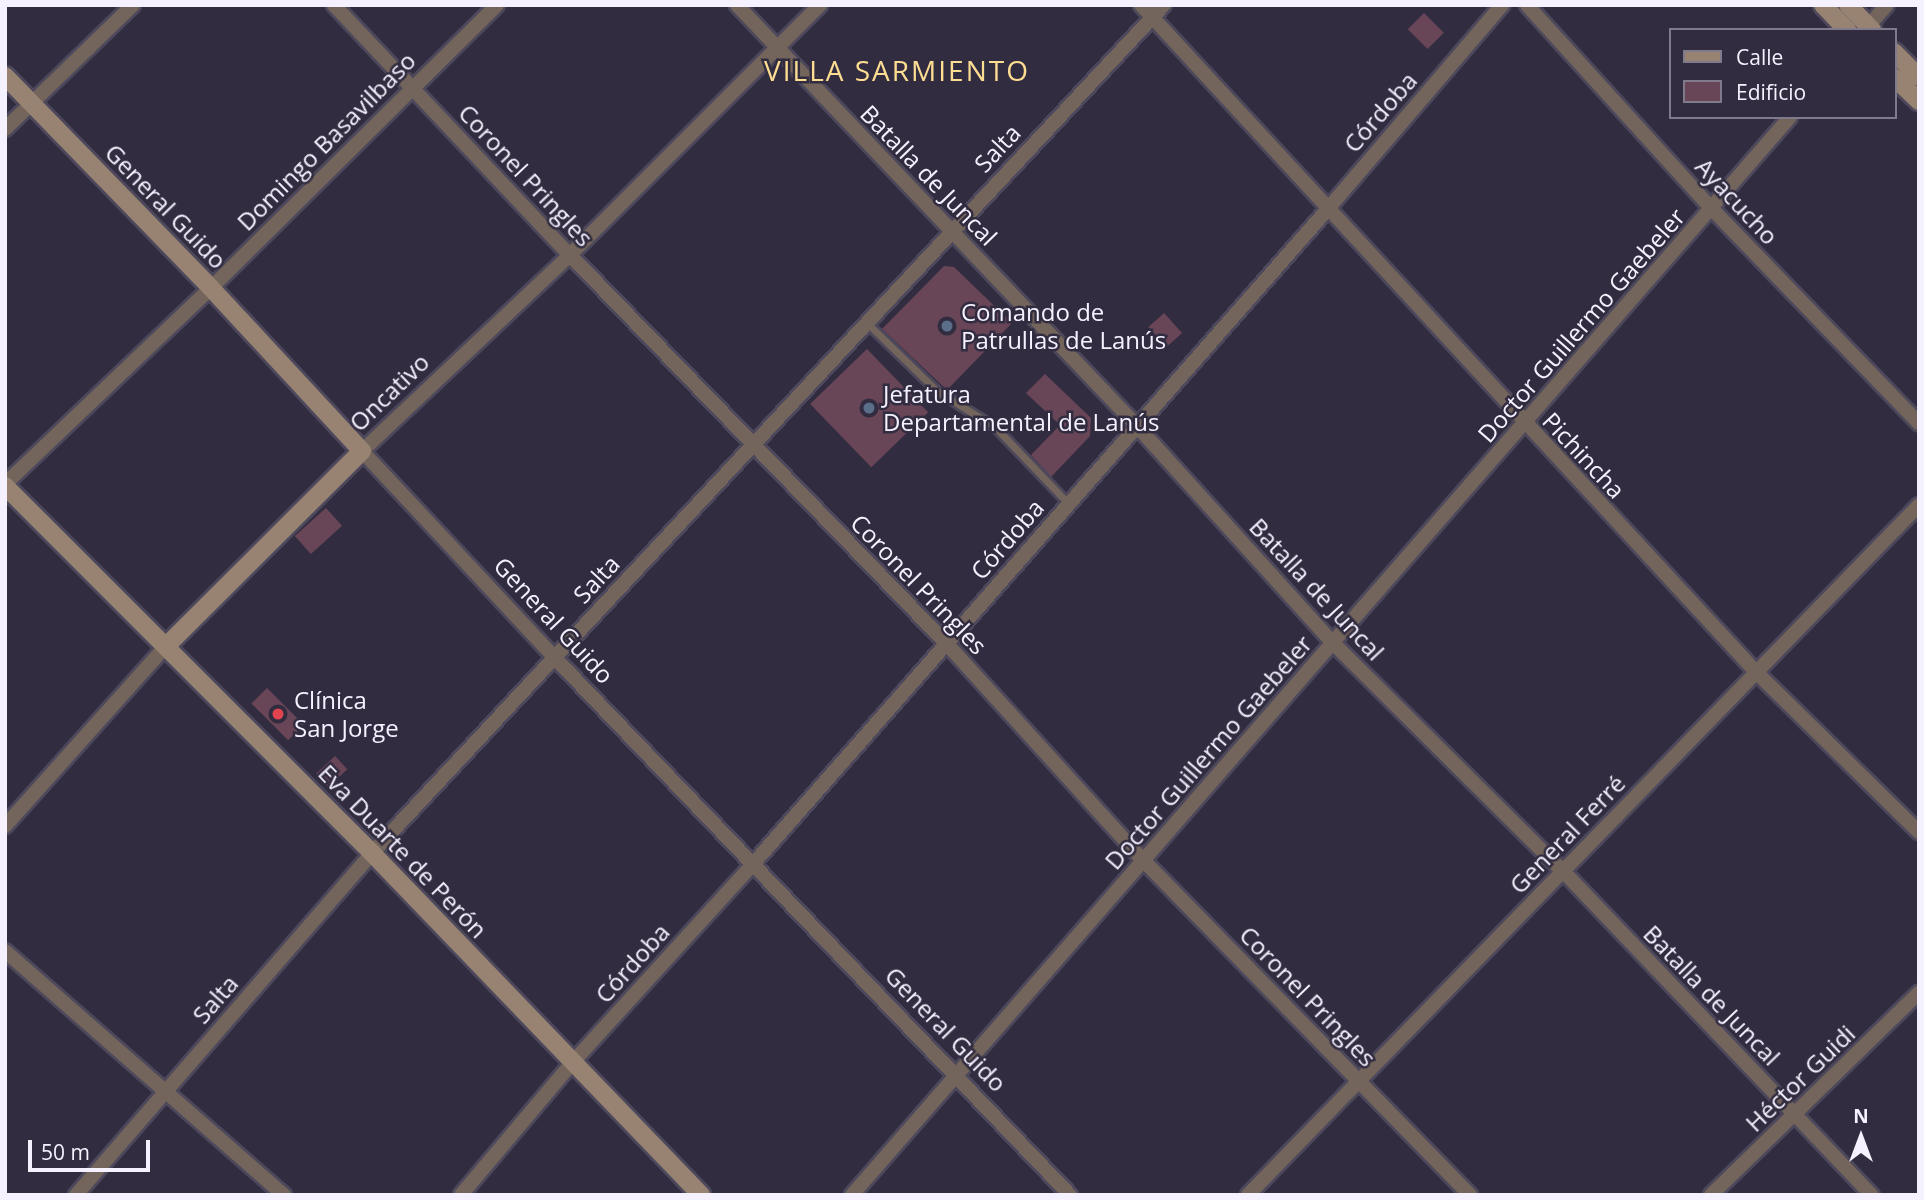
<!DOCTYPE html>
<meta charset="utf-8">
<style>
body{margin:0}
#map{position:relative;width:1924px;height:1200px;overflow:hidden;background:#322c40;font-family:"Open Sans",sans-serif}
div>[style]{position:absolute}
.building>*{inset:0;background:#684657;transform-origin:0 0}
.roads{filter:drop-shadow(2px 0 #4d485b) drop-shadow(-2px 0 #4d485b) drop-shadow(0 2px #4d485b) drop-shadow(0 -2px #4d485b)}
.lane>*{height:7px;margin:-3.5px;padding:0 3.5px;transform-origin:3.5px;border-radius:3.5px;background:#73655b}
.street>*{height:14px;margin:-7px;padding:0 7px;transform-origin:7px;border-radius:7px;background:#73655b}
.secondary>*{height:18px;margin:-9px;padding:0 9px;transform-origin:9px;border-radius:9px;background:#988372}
.dots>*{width:19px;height:19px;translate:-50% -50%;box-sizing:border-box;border:4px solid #322c40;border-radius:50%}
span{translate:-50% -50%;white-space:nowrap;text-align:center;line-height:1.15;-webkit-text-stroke:5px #322c40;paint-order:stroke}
.street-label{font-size:24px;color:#f5f1ff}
.poi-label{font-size:24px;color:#f5f1ff}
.left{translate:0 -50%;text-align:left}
.quarter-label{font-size:28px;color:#fddd92;letter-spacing:2px}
.frame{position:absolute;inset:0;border:7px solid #f5f1ff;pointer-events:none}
.legend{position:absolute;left:1669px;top:28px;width:228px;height:91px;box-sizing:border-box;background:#322c40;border:2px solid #807b8c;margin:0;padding:9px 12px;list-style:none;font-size:21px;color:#f5f1ff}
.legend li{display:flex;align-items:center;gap:14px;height:35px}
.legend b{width:35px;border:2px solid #807b8c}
.north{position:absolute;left:1826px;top:1102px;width:70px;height:70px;-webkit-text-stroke:5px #322c40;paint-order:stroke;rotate:0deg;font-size:19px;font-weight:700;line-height:28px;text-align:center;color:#f5f1ff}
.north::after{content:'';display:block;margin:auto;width:24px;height:32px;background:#f5f1ff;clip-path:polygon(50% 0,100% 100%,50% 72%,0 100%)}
.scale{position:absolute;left:28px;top:1140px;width:122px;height:32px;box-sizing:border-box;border:4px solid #f5f1ff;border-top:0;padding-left:9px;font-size:21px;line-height:24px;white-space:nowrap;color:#f5f1ff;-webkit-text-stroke:5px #322c40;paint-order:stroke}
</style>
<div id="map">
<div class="building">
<i style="left:1424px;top:13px;width:28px;height:23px;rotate:45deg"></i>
<i style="clip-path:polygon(944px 266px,954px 267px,1012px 323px,947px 390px,882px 329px)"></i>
<i style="left:1164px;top:313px;width:27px;height:21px;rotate:48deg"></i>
<i style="left:867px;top:349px;width:88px;height:79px;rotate:46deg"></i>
<i style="clip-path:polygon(1045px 374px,1091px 418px,1090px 436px,1051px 477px,1031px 455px,1060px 425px,1026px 393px)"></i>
<i style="left:326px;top:508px;width:24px;height:42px;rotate:48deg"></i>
<i style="left:267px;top:688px;width:52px;height:22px;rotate:45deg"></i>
<i style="left:335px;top:756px;width:18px;height:26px;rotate:47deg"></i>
</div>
<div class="roads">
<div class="lane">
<i style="left:867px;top:323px;width:98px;rotate:44.2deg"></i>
<i style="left:937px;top:391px;width:68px;rotate:31.8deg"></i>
<i style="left:995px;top:427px;width:105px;rotate:46.2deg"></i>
</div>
<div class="street">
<i style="left:334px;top:5px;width:344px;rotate:46.7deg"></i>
<i style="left:570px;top:255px;width:540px;rotate:45.9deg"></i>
<i style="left:946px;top:643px;width:294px;rotate:47.8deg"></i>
<i style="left:1144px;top:861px;width:467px;rotate:45.7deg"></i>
<i style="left:737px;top:5px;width:579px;rotate:46.47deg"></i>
<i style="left:1136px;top:425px;width:292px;rotate:47.9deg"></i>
<i style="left:1332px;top:642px;width:325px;rotate:44.8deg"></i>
<i style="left:1563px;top:871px;width:448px;rotate:46.4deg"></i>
<i style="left:820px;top:5px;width:354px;rotate:135deg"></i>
<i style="left:570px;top:255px;width:286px;rotate:136.7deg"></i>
<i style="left:362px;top:451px;width:283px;rotate:47deg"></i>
<i style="left:555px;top:658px;width:744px;rotate:46.2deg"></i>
<i style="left:1141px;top:5px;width:909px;rotate:47.32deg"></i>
<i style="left:1757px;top:673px;width:227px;rotate:44.5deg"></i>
<i style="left:1527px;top:5px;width:275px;rotate:47.8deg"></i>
<i style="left:1712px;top:209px;width:298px;rotate:46deg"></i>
<i style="left:1865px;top:30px;width:33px;rotate:-49deg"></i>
<i style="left:5px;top:129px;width:178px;rotate:-44.1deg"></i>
<i style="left:5px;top:484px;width:284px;rotate:-43.6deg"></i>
<i style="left:211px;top:288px;width:402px;rotate:-44.7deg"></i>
<i style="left:5px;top:826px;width:243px;rotate:-48.2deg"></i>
<i style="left:5px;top:951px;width:371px;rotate:41.2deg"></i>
<i style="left:76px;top:1195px;width:452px;rotate:-49.1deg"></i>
<i style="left:372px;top:853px;width:1160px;rotate:-46.96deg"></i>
<i style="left:461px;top:1195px;width:172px;rotate:-49.9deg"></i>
<i style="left:572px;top:1063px;width:269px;rotate:-47.7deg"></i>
<i style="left:753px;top:864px;width:870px;rotate:-48.73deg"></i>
<i style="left:1327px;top:210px;width:270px;rotate:-49.5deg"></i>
<i style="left:852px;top:1195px;width:1429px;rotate:-48.97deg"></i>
<i style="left:1248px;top:1195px;width:962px;rotate:-45.8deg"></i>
<i style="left:1711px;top:1195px;width:290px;rotate:-44.2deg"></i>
</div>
<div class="secondary">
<i style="left:1823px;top:5px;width:35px;rotate:46deg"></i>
<i style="left:1848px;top:5px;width:35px;rotate:46deg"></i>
<i style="left:1894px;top:52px;width:35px;rotate:45deg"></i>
<i style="left:5px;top:76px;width:296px;rotate:45.8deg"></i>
<i style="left:211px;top:288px;width:222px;rotate:47.2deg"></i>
<i style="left:362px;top:451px;width:275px;rotate:135.1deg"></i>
<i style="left:1894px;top:77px;width:35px;rotate:44deg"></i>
<i style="left:5px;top:486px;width:519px;rotate:45deg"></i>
<i style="left:372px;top:853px;width:475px;rotate:46.1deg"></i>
</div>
</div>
<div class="dots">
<i style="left:947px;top:326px;background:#5c6f8a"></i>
<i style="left:869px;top:408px;background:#5c6f8a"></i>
<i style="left:278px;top:714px;background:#e0444e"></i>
</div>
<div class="street-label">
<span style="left:1380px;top:112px;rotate:-49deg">Córdoba</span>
<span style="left:326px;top:141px;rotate:-45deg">Domingo Basavilbaso</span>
<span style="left:997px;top:148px;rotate:-47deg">Salta</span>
<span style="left:526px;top:175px;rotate:47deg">Coronel Pringles</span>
<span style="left:929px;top:175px;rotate:46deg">Batalla de Juncal</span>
<span style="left:1737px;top:201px;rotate:47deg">Ayacucho</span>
<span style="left:166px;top:206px;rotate:46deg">General Guido</span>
<span style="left:1581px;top:325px;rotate:-49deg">Doctor Guillermo Gaebeler</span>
<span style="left:389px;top:392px;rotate:-44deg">Oncativo</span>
<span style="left:1584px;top:455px;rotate:47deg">Pichincha</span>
<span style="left:1007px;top:539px;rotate:-49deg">Córdoba</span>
<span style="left:596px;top:579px;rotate:-47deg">Salta</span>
<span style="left:919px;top:584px;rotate:46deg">Coronel Pringles</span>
<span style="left:1317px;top:589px;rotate:47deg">Batalla de Juncal</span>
<span style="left:554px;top:620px;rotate:47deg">General Guido</span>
<span style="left:1208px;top:752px;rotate:-49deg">Doctor Guillermo Gaebeler</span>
<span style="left:1567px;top:834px;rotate:-46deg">General Ferré</span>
<span style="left:403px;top:851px;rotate:46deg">Eva Duarte de Perón</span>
<span style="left:632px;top:963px;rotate:-48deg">Córdoba</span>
<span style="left:1712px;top:995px;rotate:46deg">Batalla de Juncal</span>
<span style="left:1308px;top:996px;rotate:46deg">Coronel Pringles</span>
<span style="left:215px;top:999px;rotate:-49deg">Salta</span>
<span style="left:946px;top:1029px;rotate:46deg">General Guido</span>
<span style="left:1800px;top:1078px;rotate:-44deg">Héctor Guidi</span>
</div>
<div class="poi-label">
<span class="left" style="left:961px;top:326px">Comando de<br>Patrullas de Lanús</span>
<span class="left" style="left:883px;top:408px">Jefatura<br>Departamental de Lanús</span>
<span class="left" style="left:294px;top:714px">Clínica<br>San Jorge</span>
</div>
<div class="quarter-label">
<span style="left:897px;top:70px">VILLA SARMIENTO</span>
</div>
<div class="frame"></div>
<ul class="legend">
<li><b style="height:9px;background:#988372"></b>Calle</li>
<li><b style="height:19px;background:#684657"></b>Edificio</li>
</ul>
<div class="north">N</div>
<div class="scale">50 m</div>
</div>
